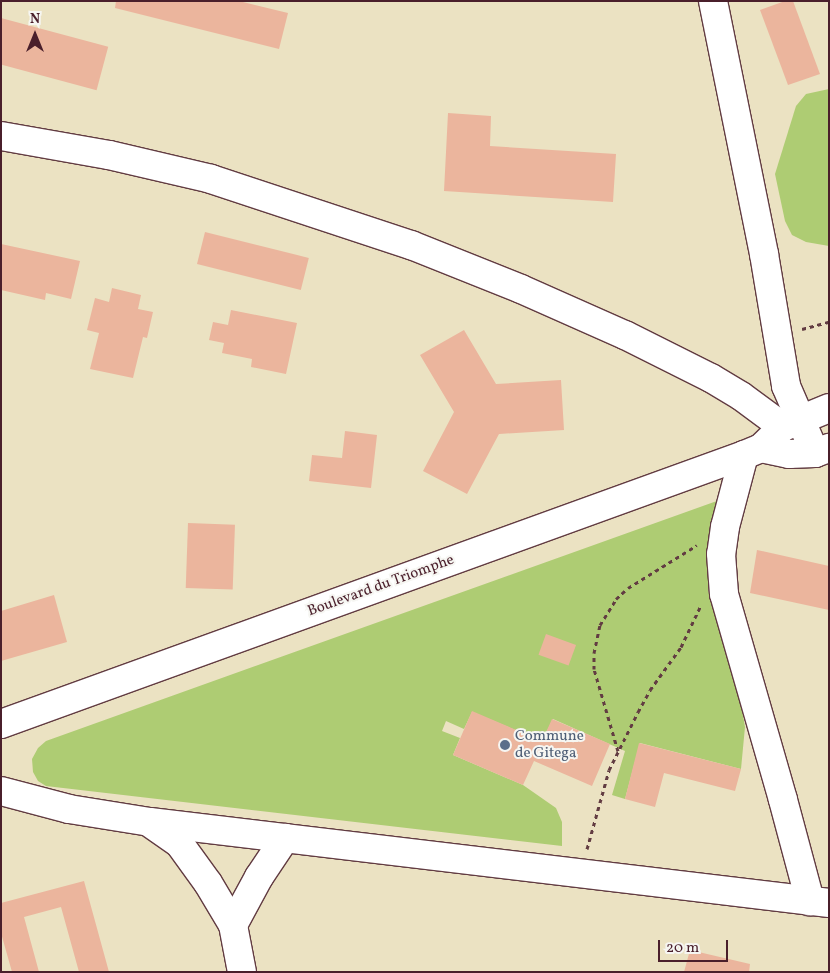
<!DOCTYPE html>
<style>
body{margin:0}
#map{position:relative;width:830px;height:973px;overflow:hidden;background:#ebe2c2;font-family:Vollkorn,serif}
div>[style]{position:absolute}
.green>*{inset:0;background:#aecc73}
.building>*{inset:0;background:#ebb59d;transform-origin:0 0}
.path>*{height:3px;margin-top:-1.5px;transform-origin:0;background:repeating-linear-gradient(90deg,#623c42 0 4px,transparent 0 8px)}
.roads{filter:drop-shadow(1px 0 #623c42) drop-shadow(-1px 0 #623c42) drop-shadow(0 1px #623c42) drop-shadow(0 -1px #623c42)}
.minor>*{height:28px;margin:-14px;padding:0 14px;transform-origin:14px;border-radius:14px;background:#fff}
.dots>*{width:14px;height:14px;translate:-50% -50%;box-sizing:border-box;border:2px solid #f6f6f2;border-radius:50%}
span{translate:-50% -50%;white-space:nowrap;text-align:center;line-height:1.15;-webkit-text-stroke:4px #f6f6f2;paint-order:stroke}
.street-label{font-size:15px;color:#4a1f2b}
.service-label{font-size:15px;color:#4e5e75}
.left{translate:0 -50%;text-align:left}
.frame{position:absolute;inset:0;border:2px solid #4a1f2b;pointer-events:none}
.north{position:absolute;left:10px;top:10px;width:50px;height:50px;-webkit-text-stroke:4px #f6f6f2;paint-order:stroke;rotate:0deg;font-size:14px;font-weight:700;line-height:20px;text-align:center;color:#4a1f2b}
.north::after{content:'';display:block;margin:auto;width:18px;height:22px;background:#4a1f2b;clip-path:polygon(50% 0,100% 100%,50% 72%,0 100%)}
.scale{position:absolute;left:658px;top:940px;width:70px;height:22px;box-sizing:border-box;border:2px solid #4a1f2b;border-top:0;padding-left:6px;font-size:15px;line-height:18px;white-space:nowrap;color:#4a1f2b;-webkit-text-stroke:4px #f6f6f2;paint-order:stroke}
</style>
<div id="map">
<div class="green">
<i style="clip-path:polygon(829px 89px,829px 246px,806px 242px,792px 235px,785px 221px,775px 174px,796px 106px,806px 94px)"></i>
<i style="clip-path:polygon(728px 497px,715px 534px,708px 571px,708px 590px,741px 704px,745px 727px,741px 769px,640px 743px,625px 799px,612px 795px,625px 751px,553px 719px,542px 741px,472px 712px,464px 729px,446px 721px,442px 731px,460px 738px,453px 755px,523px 785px,556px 808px,562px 822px,562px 846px,46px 786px,38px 781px,33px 772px,32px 759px,38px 748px,46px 741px)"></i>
</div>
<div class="building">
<i style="clip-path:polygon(116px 1px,239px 1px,288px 13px,279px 49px,115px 8px)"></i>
<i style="clip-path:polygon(785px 1px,793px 1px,820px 74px,788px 85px,760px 10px)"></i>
<i style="left:1px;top:18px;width:111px;height:45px;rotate:15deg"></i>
<i style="clip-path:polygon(448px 113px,491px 116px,490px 146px,616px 154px,613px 202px,444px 191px)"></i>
<i style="left:205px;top:232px;width:107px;height:33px;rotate:14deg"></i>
<i style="clip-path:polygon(1px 244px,80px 261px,71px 299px,46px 293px,45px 300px,1px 290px)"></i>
<i style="clip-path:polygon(112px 288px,141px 295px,138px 309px,153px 312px,147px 338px,143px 337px,133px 378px,90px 369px,99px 333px,87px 330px,95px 298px,109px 302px)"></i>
<i style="clip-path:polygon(231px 310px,297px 323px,286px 374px,251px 367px,252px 359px,222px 353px,224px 343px,209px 340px,213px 322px,228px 325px)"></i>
<i style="clip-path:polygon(464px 330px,496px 384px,561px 380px,564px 430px,499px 434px,467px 494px,423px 471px,454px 412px,420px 355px)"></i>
<i style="clip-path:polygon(345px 431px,377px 435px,371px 488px,309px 481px,312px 455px,342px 458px)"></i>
<i style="left:188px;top:523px;width:47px;height:65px;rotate:2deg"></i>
<i style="clip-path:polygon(757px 550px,829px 566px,829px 610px,750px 593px)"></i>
<i style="clip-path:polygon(54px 595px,67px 642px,1px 661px,1px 611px)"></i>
<i style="left:546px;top:634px;width:32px;height:22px;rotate:20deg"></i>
<i style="clip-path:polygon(472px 711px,542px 741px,552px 719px,610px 744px,592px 786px,534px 761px,523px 785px,453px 755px)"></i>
<i style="clip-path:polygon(639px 743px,741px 769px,735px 791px,664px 773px,655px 807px,625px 799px)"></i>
<i style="clip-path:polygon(84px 881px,109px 972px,79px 972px,61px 907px,24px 917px,39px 972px,12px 972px,1px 933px,1px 903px)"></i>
<i style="clip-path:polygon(690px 950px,750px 964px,749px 972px,684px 972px)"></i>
</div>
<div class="path">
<i style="left:802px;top:329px;width:28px;rotate:-15deg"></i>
<i style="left:618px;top:751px;width:85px;rotate:-106.3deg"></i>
<i style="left:594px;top:669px;width:16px;rotate:-90deg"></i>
<i style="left:594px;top:653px;width:29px;rotate:-78deg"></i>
<i style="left:600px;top:625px;width:31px;rotate:-58deg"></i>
<i style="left:616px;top:599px;width:16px;rotate:-43deg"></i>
<i style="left:628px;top:588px;width:81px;rotate:-31.9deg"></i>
<i style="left:587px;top:849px;width:82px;rotate:-74.4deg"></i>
<i style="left:609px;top:770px;width:65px;rotate:-63.4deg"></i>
<i style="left:638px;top:712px;width:25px;rotate:-61deg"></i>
<i style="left:650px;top:690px;width:53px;rotate:-54.2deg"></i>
<i style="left:681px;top:647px;width:47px;rotate:-64.5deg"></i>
</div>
<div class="roads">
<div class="minor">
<i style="left:713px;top:1px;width:258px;rotate:78.6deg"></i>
<i style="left:764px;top:254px;width:134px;rotate:80.5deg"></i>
<i style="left:786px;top:386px;width:73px;rotate:66.6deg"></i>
<i style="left:1px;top:136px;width:110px;rotate:10deg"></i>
<i style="left:109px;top:155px;width:105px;rotate:13.2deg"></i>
<i style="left:211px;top:179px;width:211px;rotate:18.3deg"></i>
<i style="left:411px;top:245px;width:118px;rotate:21.8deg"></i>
<i style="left:521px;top:289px;width:114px;rotate:23.9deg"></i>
<i style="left:625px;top:335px;width:96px;rotate:26.6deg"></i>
<i style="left:711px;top:378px;width:35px;rotate:31deg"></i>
<i style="left:741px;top:396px;width:52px;rotate:36.4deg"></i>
<i style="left:761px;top:448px;width:29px;rotate:12deg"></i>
<i style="left:789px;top:454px;width:26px;rotate:-2deg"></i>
<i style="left:815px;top:453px;width:15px;rotate:-20deg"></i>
<i style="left:744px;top:455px;width:74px;rotate:104.8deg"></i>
<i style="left:725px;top:527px;width:27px;rotate:98deg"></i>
<i style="left:721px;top:554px;width:40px;rotate:85.7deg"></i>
<i style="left:724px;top:594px;width:214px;rotate:74deg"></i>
<i style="left:783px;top:800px;width:105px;rotate:75deg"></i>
<i style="left:1px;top:724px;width:790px;rotate:-19.9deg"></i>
<i style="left:744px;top:455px;width:18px;rotate:-22deg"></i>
<i style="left:761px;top:448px;width:30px;rotate:-44deg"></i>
<i style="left:783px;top:427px;width:50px;rotate:-22.4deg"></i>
<i style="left:1px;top:791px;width:70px;rotate:14.8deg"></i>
<i style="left:69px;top:809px;width:82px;rotate:9.1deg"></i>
<i style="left:150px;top:822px;width:684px;rotate:6.8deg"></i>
<i style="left:150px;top:823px;width:35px;rotate:35deg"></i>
<i style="left:179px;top:843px;width:49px;rotate:54.1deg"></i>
<i style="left:208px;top:883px;width:49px;rotate:59.2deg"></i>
<i style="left:233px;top:925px;width:48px;rotate:79.2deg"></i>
<i style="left:233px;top:925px;width:55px;rotate:-61.6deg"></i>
<i style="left:259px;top:877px;width:47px;rotate:-56.3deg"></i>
</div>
</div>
<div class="dots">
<i style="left:505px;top:745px;background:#5c6f8a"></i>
</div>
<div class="street-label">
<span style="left:381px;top:586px;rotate:-20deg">Boulevard du Triomphe</span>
</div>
<div class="service-label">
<span class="left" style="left:515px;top:745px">Commune<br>de Gitega</span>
</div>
<div class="frame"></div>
<div class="north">N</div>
<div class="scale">20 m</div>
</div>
